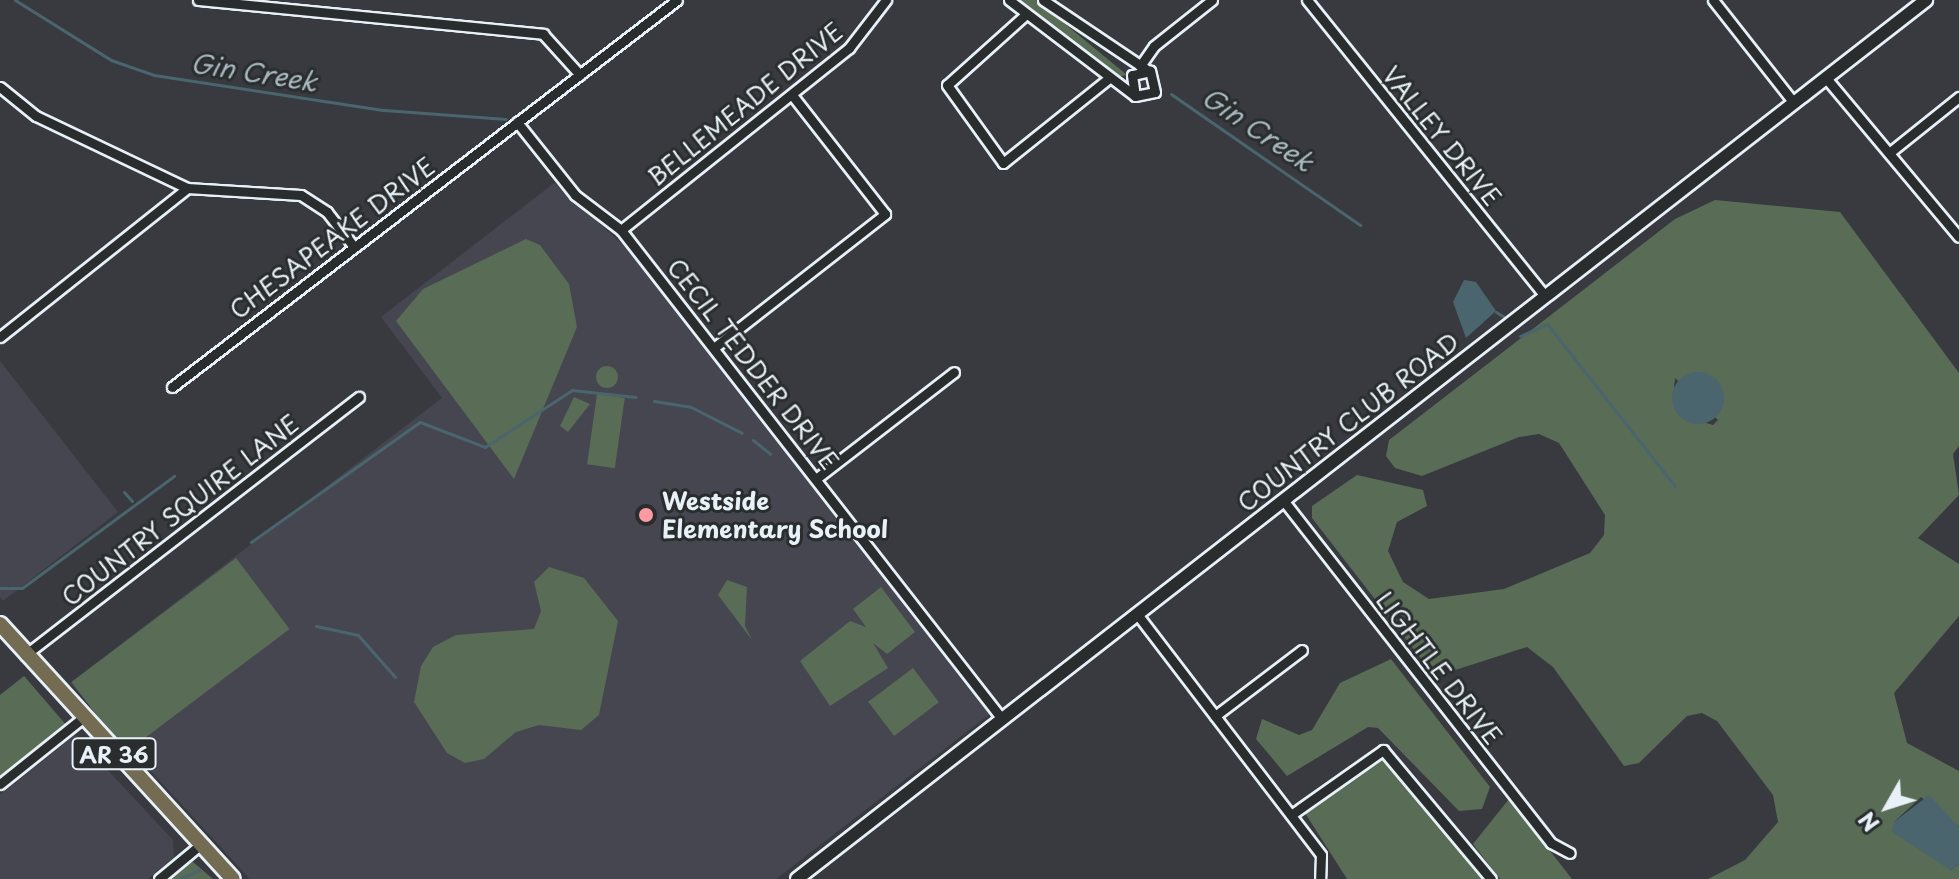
<!DOCTYPE html>
<style>
body{margin:0}
#map{position:relative;width:1959px;height:879px;overflow:hidden;background:#383a40;font-family:"Playpen Sans",sans-serif}
div>[style]{position:absolute}
.built>*{inset:0;background:#454650}
.green>*{inset:0;background:#586c56;transform-origin:0 0}
.round{border-radius:50%}
.water>*{inset:0;background:#4a656e}
.stream>*{height:3px;margin:-1.5px;padding:0 1.5px;transform-origin:1.5px;border-radius:1.5px;background:#4a656e}
.roads{filter:drop-shadow(2px 0 #e8f1f8) drop-shadow(-2px 0 #e8f1f8) drop-shadow(0 2px #e8f1f8) drop-shadow(0 -2px #e8f1f8)}
.street>*{height:9px;margin:-4.5px;padding:0 4.5px;transform-origin:4.5px;border-radius:4.5px;background:#2a2d2e}
.secondary>*{height:12px;margin:-6px;padding:0 6px;transform-origin:6px;border-radius:6px;background:#2a2d2e}
.primary>*{height:14px;margin:-7px;padding:0 7px;transform-origin:7px;border-radius:7px;background:#736b52}
.dots>*{width:22px;height:22px;translate:-50% -50%;box-sizing:border-box;border:4px solid #2a2d2e;border-radius:50%}
span{translate:-50% -50%;white-space:nowrap;text-align:center;line-height:1.15;-webkit-text-stroke:6px #2a2d2e;paint-order:stroke}
.shield-label span{padding:2px 6px;background:#2a2d2e;border:2px solid;border-radius:6px;-webkit-text-stroke-width:0}
.shield-label{font-size:22px;color:#e8f1f8;font-weight:700}
.street-label{font-size:24px;color:#e8f1f8}
.poi-label{font-size:24px;color:#e8f1f8;font-weight:700}
.left{translate:0 -50%;text-align:left}
.water-label{font-size:26px;color:#a9b9c1;font-style:italic}
.north{position:absolute;left:1847px;top:767px;width:80px;height:80px;-webkit-text-stroke:6px #2a2d2e;paint-order:stroke;rotate:231deg;font-size:22px;font-weight:700;line-height:32px;text-align:center;color:#e8f1f8}
.north::after{content:'';display:block;margin:auto;width:28px;height:36px;background:#e8f1f8;clip-path:polygon(50% 0,100% 100%,50% 72%,0 100%)}
</style>
<div id="map">
<div class="built">
<i style="clip-path:polygon(554px 183px,631px 252px,990px 714px,776px 879px,250px 879px,70px 683px,442px 398px,381px 317px)"></i>
<i style="clip-path:polygon(0 361px,118px 512px,3px 601px,0 597px)"></i>
<i style="clip-path:polygon(75px 735px,173px 840px,174px 857px,148px 879px,0 879px,0 795px)"></i>
</div>
<div class="green">
<i style="clip-path:polygon(1016px 0,1036px 0,1127px 75px,1116px 77px)"></i>
<i style="clip-path:polygon(evenodd,1715px 200px,1840px 212px,1959px 373px,1959px 446px,1953px 454px,1959px 495px,1918px 538px,1959px 564px,1959px 616px,1894px 693px,1907px 743px,1959px 771px,1959px 827px,1921px 797px,1894px 822px,1951px 870px,1959px 864px,1959px 879px,1708px 879px,1745px 860px,1778px 822px,1773px 795px,1717px 721px,1702px 713px,1687px 716px,1639px 763px,1624px 766px,1553px 667px,1527px 647px,1449px 672px,1429px 669px,1312px 518px,1312px 506px,1357px 475px,1423px 490px,1427px 506px,1397px 522px,1388px 551px,1403px 582px,1429px 599px,1504px 589px,1590px 553px,1604px 535px,1605px 515px,1559px 443px,1539px 434px,1519px 437px,1422px 476px,1395px 468px,1386px 456px,1389px 440px,1675px 219px,1715px 200px,1675px 378px,1718px 420px,1713px 425px,1683px 416px,1673px 399px,1675px 378px)"></i>
<i style="clip-path:polygon(526px 239px,540px 245px,569px 284px,577px 327px,514px 479px,396px 321px,423px 289px)"></i>
<i class="round" style="left:596px;top:366px;width:22px;height:22px"></i>
<i style="left:597px;top:394px;width:28px;height:71px;rotate:8deg"></i>
<i style="clip-path:polygon(574px 397px,590px 404px,568px 432px,560px 426px)"></i>
<i style="left:236px;top:558px;width:89px;height:206px;rotate:53deg"></i>
<i style="clip-path:polygon(549px 567px,584px 578px,618px 621px,599px 715px,581px 730px,539px 725px,516px 732px,484px 759px,465px 763px,447px 753px,414px 702px,421px 666px,433px 647px,456px 635px,534px 629px,541px 611px,534px 582px)"></i>
<i style="clip-path:polygon(727px 580px,747px 587px,745px 626px,752px 640px,718px 595px)"></i>
<i style="clip-path:polygon(881px 587px,915px 632px,887px 654px,873px 643px,888px 668px,830px 706px,800px 661px,850px 621px,866px 627px,853px 609px)"></i>
<i style="clip-path:polygon(1391px 659px,1490px 787px,1482px 809px,1459px 811px,1378px 728px,1368px 727px,1287px 776px,1256px 739px,1262px 719px,1299px 735px,1312px 730px,1340px 683px)"></i>
<i style="left:913px;top:668px;width:43px;height:56px;rotate:53deg"></i>
<i style="clip-path:polygon(24px 676px,68px 727px,0 781px,0 695px)"></i>
<i style="clip-path:polygon(1381px 758px,1391px 762px,1483px 879px,1347px 879px,1305px 813px)"></i>
<i style="clip-path:polygon(1509px 799px,1540px 838px,1572px 879px,1500px 879px,1473px 844px)"></i>
<i style="clip-path:polygon(193px 862px,213px 879px,168px 879px,184px 864px)"></i>
</div>
<div class="water">
<i style="clip-path:polygon(1464px 280px,1476px 282px,1496px 311px,1466px 338px,1453px 302px)"></i>
<i class="round" style="left:1672px;top:372px;width:52px;height:52px"></i>
<i style="clip-path:polygon(1929px 795px,1959px 827px,1959px 864px,1951px 870px,1892px 832px,1894px 822px)"></i>
</div>
<div class="stream">
<i style="left:15px;top:0;width:113px;rotate:32deg"></i>
<i style="left:111px;top:60px;width:46px;rotate:19.2deg"></i>
<i style="left:154px;top:75px;width:233px;rotate:8.7deg"></i>
<i style="left:384px;top:110px;width:122px;rotate:4.2deg"></i>
<i style="left:1171px;top:94px;width:230px;rotate:34.7deg"></i>
<i style="left:1496px;top:312px;width:12px;rotate:31deg"></i>
<i style="left:1520px;top:336px;width:30px;rotate:-24deg"></i>
<i style="left:1547px;top:324px;width:206px;rotate:51.7deg"></i>
<i style="left:654px;top:401px;width:37px;rotate:9deg"></i>
<i style="left:691px;top:407px;width:57px;rotate:27deg"></i>
<i style="left:753px;top:440px;width:22px;rotate:39deg"></i>
<i style="left:124px;top:492px;width:12px;rotate:48deg"></i>
<i style="left:251px;top:542px;width:207px;rotate:-35.4deg"></i>
<i style="left:420px;top:422px;width:70px;rotate:21deg"></i>
<i style="left:485px;top:447px;width:104px;rotate:-33.2deg"></i>
<i style="left:572px;top:390px;width:64px;rotate:6.2deg"></i>
<i style="left:0;top:588px;width:22px"></i>
<i style="left:22px;top:588px;width:189px;rotate:-36.4deg"></i>
<i style="left:316px;top:626px;width:43px;rotate:12.1deg"></i>
<i style="left:358px;top:635px;width:56px;rotate:48.6deg"></i>
<i style="left:179px;top:879px;width:22px;rotate:-24deg"></i>
</div>
<div class="roads">
<div class="street">
<i style="left:198px;top:0;width:347px;rotate:5.6deg"></i>
<i style="left:543px;top:34px;width:55px;rotate:47.9deg"></i>
<i style="left:1009px;top:0;width:158px;rotate:37.3deg"></i>
<i style="left:1135px;top:96px;width:20px;rotate:-11deg"></i>
<i style="left:1155px;top:92px;width:22px;rotate:-103deg"></i>
<i style="left:1150px;top:71px;width:18px;rotate:167deg"></i>
<i style="left:1132px;top:75px;width:21px;rotate:82deg"></i>
<i style="left:1043px;top:0;width:125px;rotate:33.9deg"></i>
<i style="left:1307px;top:0;width:380px;rotate:51.2deg"></i>
<i style="left:1713px;top:0;width:131px;rotate:51.8deg"></i>
<i style="left:1024px;top:16px;width:103px;rotate:138.1deg"></i>
<i style="left:947px;top:85px;width:96px;rotate:54.3deg"></i>
<i style="left:1003px;top:163px;width:134px;rotate:-38.7deg"></i>
<i style="left:1140px;top:66px;width:24px;rotate:-55deg"></i>
<i style="left:1154px;top:46px;width:74px;rotate:-38.4deg"></i>
<i style="left:1826px;top:78px;width:207px;rotate:50.1deg"></i>
<i style="left:0;top:87px;width:46px;rotate:38.9deg"></i>
<i style="left:36px;top:116px;width:167px;rotate:25.5deg"></i>
<i style="left:187px;top:188px;width:114px;rotate:3.5deg"></i>
<i style="left:301px;top:195px;width:31px;rotate:33deg"></i>
<i style="left:327px;top:212px;width:44px;rotate:52.4deg"></i>
<i style="left:517px;top:122px;width:93px;rotate:51.5deg"></i>
<i style="left:575px;top:195px;width:58px;rotate:37.3deg"></i>
<i style="left:621px;top:230px;width:620px;rotate:52.08deg"></i>
<i style="left:1889px;top:153px;width:90px;rotate:-38.7deg"></i>
<i style="left:621px;top:230px;width:292px;rotate:-38.6deg"></i>
<i style="left:849px;top:48px;width:61px;rotate:-52.4deg"></i>
<i style="left:0;top:337px;width:239px;rotate:-38.5deg"></i>
<i style="left:715px;top:347px;width:216px;rotate:-38deg"></i>
<i style="left:885px;top:214px;width:151px;rotate:-128deg"></i>
<i style="left:172px;top:387px;width:636px;rotate:-37.46deg"></i>
<i style="left:817px;top:478px;width:173px;rotate:-37.7deg"></i>
<i style="left:1283px;top:500px;width:435px;rotate:52deg"></i>
<i style="left:1551px;top:843px;width:21px;rotate:28deg"></i>
<i style="left:1137px;top:614px;width:303px;rotate:52.6deg"></i>
<i style="left:1321px;top:855px;width:24px;rotate:92deg"></i>
<i style="left:25px;top:655px;width:422px;rotate:-37.7deg"></i>
<i style="left:1215px;top:716px;width:109px;rotate:-37.2deg"></i>
<i style="left:0;top:784px;width:104px;rotate:-38.7deg"></i>
<i style="left:1291px;top:815px;width:113px;rotate:-35.2deg"></i>
<i style="left:1383px;top:750px;width:168px;rotate:50.1deg"></i>
<i style="left:159px;top:879px;width:53px;rotate:-39.7deg"></i>
</div>
<div class="secondary">
<i style="left:797px;top:879px;width:1431px;rotate:-37.9deg"></i>
</div>
<div class="primary">
<i style="left:0;top:624px;width:345px;rotate:47.6deg"></i>
</div>
</div>
<div class="dots">
<i style="left:646px;top:515px;background:#ff9aa2"></i>
</div>
<div class="shield-label">
<span style="left:114px;top:754px">AR 36</span>
</div>
<div class="street-label">
<span style="left:745px;top:104px;rotate:-39deg">BELLEMEADE DRIVE</span>
<span style="left:1442px;top:136px;rotate:51deg">VALLEY DRIVE</span>
<span style="left:332px;top:238px;rotate:-37deg">CHESAPEAKE DRIVE</span>
<span style="left:753px;top:364px;rotate:52deg">CECIL TEDDER DRIVE</span>
<span style="left:1348px;top:422px;rotate:-38deg">COUNTRY CLUB ROAD</span>
<span style="left:180px;top:510px;rotate:-38deg">COUNTRY SQUIRE LANE</span>
<span style="left:1439px;top:668px;rotate:52deg">LIGHTLE DRIVE</span>
</div>
<div class="poi-label">
<span class="left" style="left:662px;top:515px">Westside<br>Elementary School</span>
</div>
<div class="water-label">
<span style="left:254px;top:72px;rotate:9deg">Gin Creek</span>
<span style="left:1258px;top:129px;rotate:34deg">Gin Creek</span>
</div>
<div class="north">N</div>
</div>
